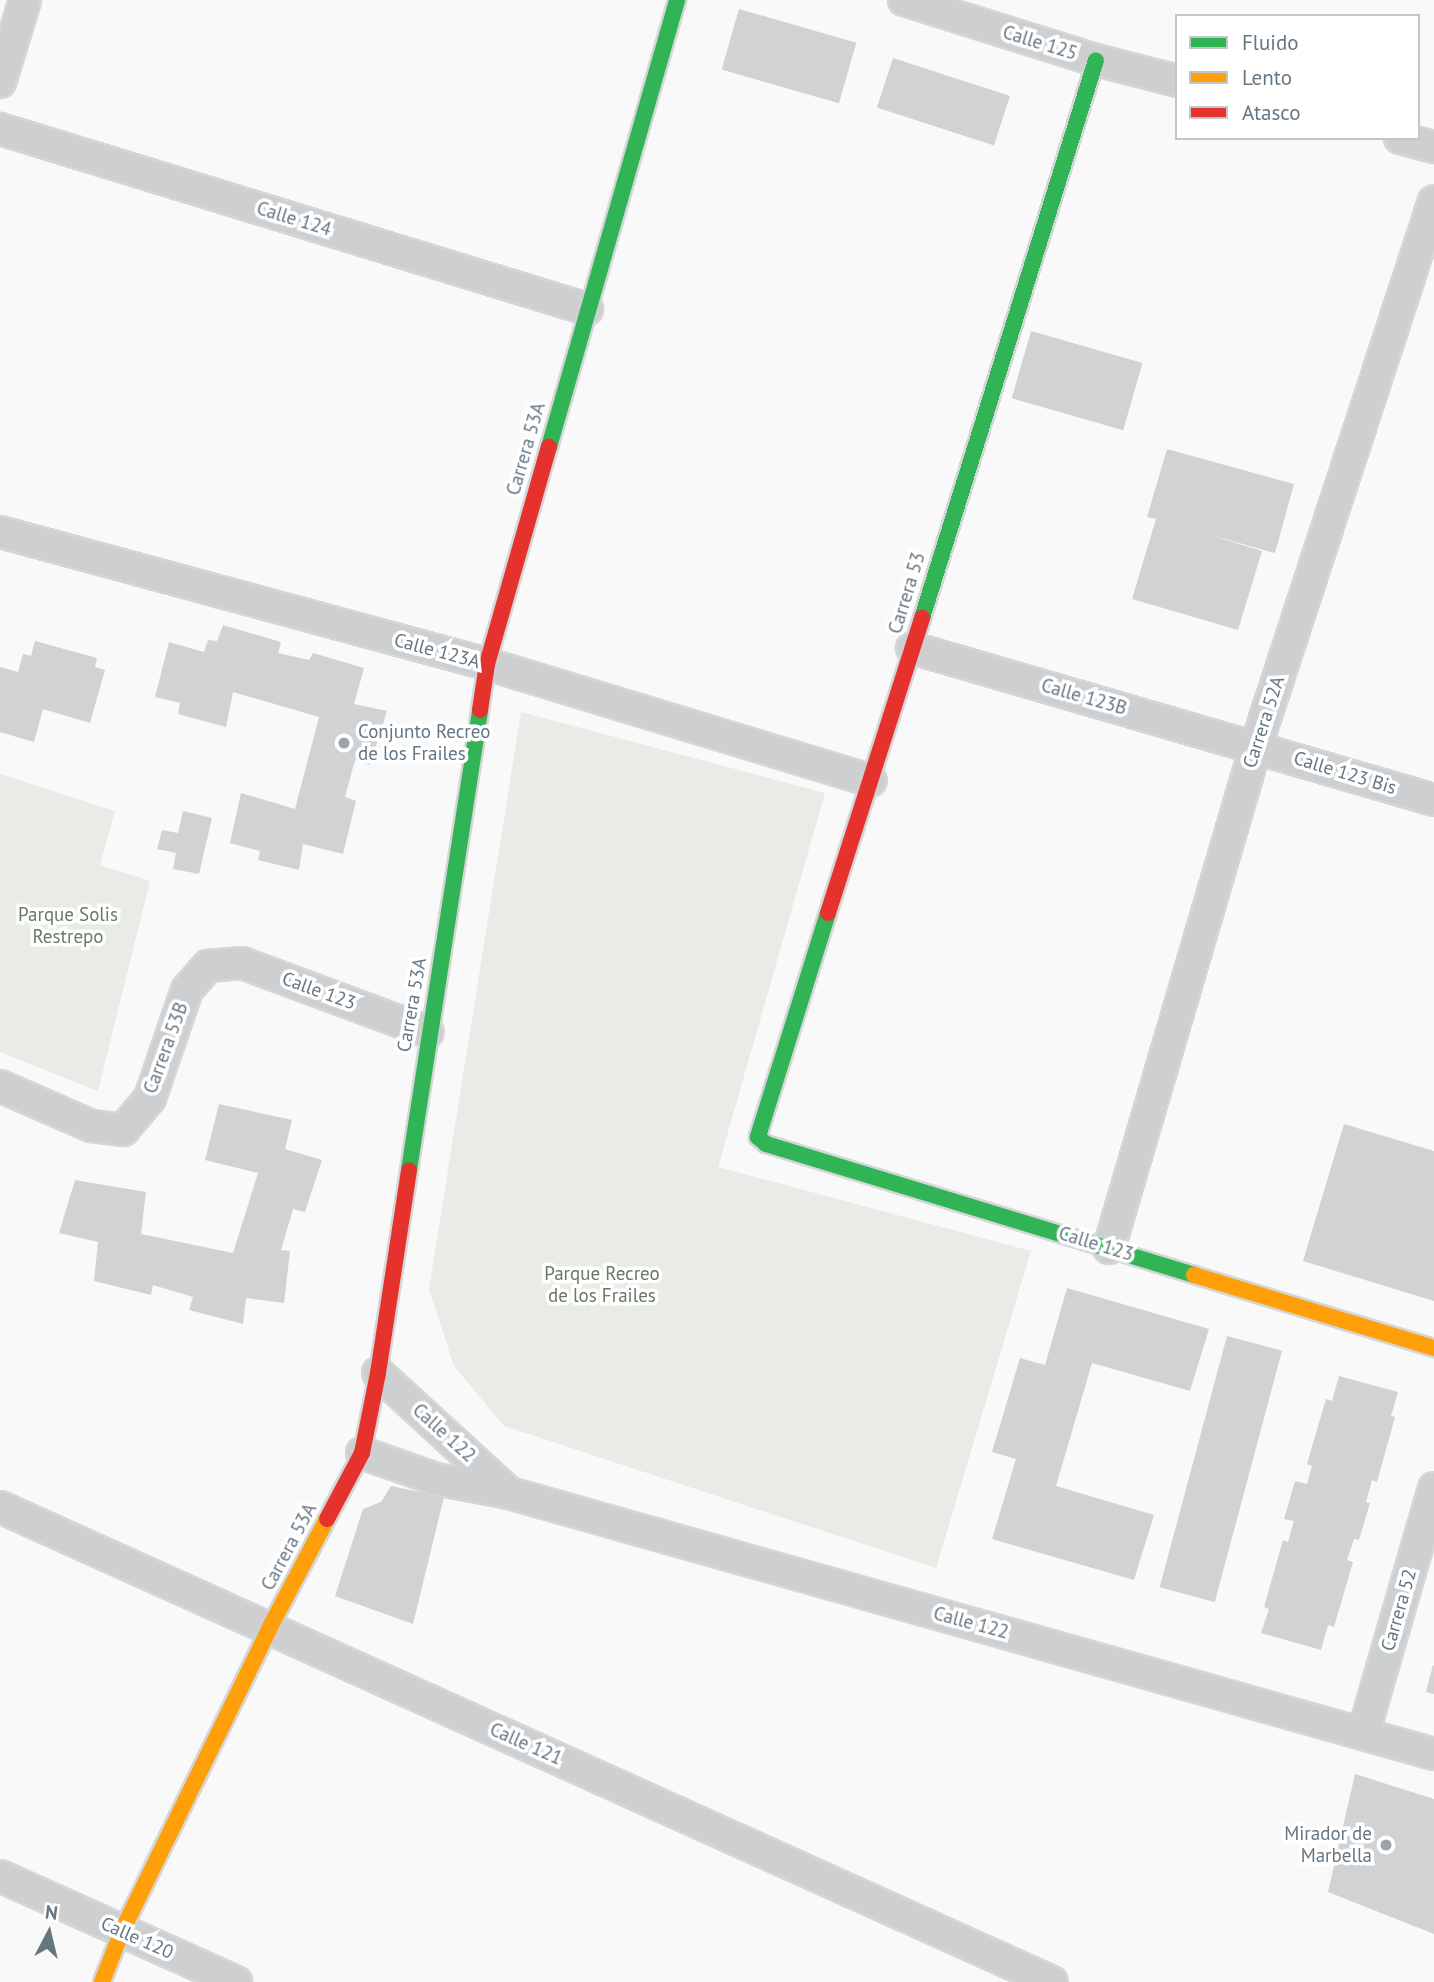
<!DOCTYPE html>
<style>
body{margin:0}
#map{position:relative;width:1434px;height:1982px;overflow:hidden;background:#f9f9f9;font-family:"PT Sans",sans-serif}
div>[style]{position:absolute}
.green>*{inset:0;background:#e8ebe6}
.building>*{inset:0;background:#d0d2d3;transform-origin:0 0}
.roads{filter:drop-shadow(2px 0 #d5d6d7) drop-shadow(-2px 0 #d5d6d7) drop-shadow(0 2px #d5d6d7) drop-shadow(0 -2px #d5d6d7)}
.street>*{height:30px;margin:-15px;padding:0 15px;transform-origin:15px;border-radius:15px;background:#cecfd0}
.fast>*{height:16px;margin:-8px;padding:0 8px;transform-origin:8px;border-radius:8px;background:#30b455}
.slow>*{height:16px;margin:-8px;padding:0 8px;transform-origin:8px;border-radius:8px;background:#ff9f0a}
.jam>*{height:16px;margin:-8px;padding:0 8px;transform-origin:8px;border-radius:8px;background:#e5322d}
.dots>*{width:19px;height:19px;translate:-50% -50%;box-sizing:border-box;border:4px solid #fff;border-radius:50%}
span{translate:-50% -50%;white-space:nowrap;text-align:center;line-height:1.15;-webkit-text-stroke:7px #fff;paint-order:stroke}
.street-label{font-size:19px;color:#657683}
.poi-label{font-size:19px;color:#657683}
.left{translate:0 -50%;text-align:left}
.right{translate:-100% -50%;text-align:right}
.park-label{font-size:19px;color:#687a64}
.legend{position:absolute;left:1175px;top:14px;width:245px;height:126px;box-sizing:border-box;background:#fff;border:2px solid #c1c8cd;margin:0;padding:9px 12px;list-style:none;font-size:21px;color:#657683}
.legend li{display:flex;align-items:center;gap:14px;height:35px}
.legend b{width:35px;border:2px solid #c1c8cd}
.north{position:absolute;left:14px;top:1898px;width:70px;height:70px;-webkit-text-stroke:5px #fff;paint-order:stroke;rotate:7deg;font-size:19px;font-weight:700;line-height:28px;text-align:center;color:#657683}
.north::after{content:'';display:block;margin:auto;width:24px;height:32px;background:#657683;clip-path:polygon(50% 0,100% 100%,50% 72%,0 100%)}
</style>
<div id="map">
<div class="green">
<i style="clip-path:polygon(521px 712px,825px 793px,718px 1167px,1031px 1251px,936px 1568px,504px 1426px,454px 1366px,429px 1289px)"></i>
<i style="clip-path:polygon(0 774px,115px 811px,100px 865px,150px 881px,98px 1091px,0 1052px)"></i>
</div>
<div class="building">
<i style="left:739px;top:9px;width:122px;height:63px;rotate:16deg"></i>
<i style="left:893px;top:58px;width:123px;height:52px;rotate:18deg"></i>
<i style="left:1031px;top:331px;width:116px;height:70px;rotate:16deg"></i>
<i style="clip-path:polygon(1167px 449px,1294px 484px,1275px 553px,1207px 534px,1262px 551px,1238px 630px,1132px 599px,1156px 519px,1147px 517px)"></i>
<i style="clip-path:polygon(223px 625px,281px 642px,278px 653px,309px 660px,313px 653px,364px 668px,354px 704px,387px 711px,370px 765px,355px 760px,345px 797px,356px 801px,343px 854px,303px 844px,299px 870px,258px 860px,260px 851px,230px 843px,241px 793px,295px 809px,319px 717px,233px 692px,226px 727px,178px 714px,180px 703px,155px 697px,169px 642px,204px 652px,208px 640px,217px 641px)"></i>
<i style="clip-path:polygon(35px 641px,97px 658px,95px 667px,105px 670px,90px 723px,43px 709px,34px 742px,0 732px,0 667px,18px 672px,23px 654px,31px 656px)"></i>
<i style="clip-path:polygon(183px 811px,212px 818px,199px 874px,173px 869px,176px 853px,157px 849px,162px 830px,178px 833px)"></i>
<i style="clip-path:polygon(219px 1104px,292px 1120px,285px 1149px,322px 1160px,305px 1212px,293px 1209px,281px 1250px,290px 1251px,284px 1303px,246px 1298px,243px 1324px,189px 1310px,193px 1297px,153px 1285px,151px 1295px,94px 1281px,98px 1242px,59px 1233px,75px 1180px,146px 1192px,141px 1234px,233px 1253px,258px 1173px,205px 1160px)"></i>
<i style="clip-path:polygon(1344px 1124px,1434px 1151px,1434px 1301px,1303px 1261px)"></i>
<i style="clip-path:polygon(1067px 1288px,1209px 1329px,1190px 1391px,1092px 1363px,1056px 1486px,1154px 1515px,1134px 1580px,992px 1539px,1016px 1459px,992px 1452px,1020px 1358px,1045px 1365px)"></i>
<i style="left:1227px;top:1336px;width:57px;height:260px;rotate:15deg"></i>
<i style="clip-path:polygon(1339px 1376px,1398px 1392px,1391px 1416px,1395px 1417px,1377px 1482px,1372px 1480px,1366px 1502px,1370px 1503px,1359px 1540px,1354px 1539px,1347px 1560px,1353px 1562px,1334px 1627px,1328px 1625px,1321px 1650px,1261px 1633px,1269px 1609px,1264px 1607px,1283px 1540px,1288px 1542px,1294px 1521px,1284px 1519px,1295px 1481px,1307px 1484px,1312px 1466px,1307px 1464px,1326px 1399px,1332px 1401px)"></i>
<i style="clip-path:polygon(391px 1486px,444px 1497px,413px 1624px,335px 1596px,363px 1509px,381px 1502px)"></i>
<i style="clip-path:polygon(1433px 1665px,1434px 1666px,1434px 1694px,1426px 1692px)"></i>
<i style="clip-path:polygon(1355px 1774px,1434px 1799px,1434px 1934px,1328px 1892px)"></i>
</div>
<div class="roads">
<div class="street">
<i style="left:904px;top:0;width:201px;rotate:17.4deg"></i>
<i style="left:1096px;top:60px;width:84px;rotate:14.5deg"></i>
<i style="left:0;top:82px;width:86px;rotate:-73deg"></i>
<i style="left:0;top:129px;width:614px;rotate:17.05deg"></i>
<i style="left:1400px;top:138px;width:35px;rotate:15deg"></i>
<i style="left:0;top:532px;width:505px;rotate:15.17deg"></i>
<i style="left:487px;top:664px;width:401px;rotate:16.9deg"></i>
<i style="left:912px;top:648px;width:544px;rotate:16.23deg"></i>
<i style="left:0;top:1086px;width:99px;rotate:23.7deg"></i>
<i style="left:91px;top:1126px;width:32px;rotate:7deg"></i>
<i style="left:123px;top:1130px;width:42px;rotate:-49.8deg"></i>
<i style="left:150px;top:1098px;width:114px;rotate:-71.1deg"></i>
<i style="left:187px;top:990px;width:32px;rotate:-49deg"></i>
<i style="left:208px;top:966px;width:34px;rotate:-5deg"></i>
<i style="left:242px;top:963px;width:198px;rotate:20.4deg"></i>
<i style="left:1109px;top:1248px;width:523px;rotate:-73.68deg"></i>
<i style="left:1256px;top:746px;width:573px;rotate:-71.91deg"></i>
<i style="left:378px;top:1373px;width:176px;rotate:42.5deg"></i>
<i style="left:362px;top:1453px;width:78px;rotate:19.4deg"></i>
<i style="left:436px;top:1479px;width:74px;rotate:10.9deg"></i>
<i style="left:509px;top:1493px;width:961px;rotate:15.76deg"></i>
<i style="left:0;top:1507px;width:1154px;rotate:24.3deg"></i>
<i style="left:1364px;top:1731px;width:253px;rotate:-73.9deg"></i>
<i style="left:0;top:1876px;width:259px;rotate:24.2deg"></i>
</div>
<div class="fast">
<i style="left:549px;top:447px;width:465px;rotate:-74deg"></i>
<i style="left:922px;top:618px;width:584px;rotate:-72.68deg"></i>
<i style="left:828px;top:913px;width:235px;rotate:107.4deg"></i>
<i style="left:758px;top:1137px;width:11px;rotate:41deg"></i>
<i style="left:766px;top:1144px;width:448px;rotate:17deg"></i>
<i style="left:409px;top:1170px;width:465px;rotate:-81.2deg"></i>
</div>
<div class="slow">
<i style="left:1194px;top:1275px;width:251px;rotate:16.9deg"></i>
<i style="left:102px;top:1982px;width:55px;rotate:-68.6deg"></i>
<i style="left:122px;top:1931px;width:336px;rotate:-64deg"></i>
<i style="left:269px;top:1629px;width:124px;rotate:-62.2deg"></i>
</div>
<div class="jam">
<i style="left:480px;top:710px;width:47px;rotate:-81.3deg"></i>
<i style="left:487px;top:664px;width:226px;rotate:-74.1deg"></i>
<i style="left:828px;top:913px;width:310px;rotate:-72.3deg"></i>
<i style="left:327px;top:1519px;width:75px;rotate:-62.1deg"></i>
<i style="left:362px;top:1453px;width:82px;rotate:-78.7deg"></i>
<i style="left:378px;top:1373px;width:205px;rotate:-81.3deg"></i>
</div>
</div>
<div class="dots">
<i style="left:344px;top:743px;background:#99a4ac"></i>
<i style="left:1386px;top:1845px;background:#99a4ac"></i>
</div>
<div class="street-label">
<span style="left:1040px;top:43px;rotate:17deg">Calle 125</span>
<span style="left:294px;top:219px;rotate:17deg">Calle 124</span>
<span style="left:526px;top:449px;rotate:-74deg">Carrera 53A</span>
<span style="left:907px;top:593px;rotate:-73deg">Carrera 53</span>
<span style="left:437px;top:651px;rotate:15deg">Calle 123A</span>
<span style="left:1084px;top:697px;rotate:16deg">Calle 123B</span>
<span style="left:1264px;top:722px;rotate:-72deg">Carrera 52A</span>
<span style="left:1345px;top:773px;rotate:17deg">Calle 123 Bis</span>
<span style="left:319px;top:991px;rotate:20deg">Calle 123</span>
<span style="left:412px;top:1005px;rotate:-80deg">Carrera 53A</span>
<span style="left:166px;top:1048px;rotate:-70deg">Carrera 53B</span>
<span style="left:1096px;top:1244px;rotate:17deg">Calle 123</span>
<span style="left:444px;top:1433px;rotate:42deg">Calle 122</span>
<span style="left:289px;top:1547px;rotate:-62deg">Carrera 53A</span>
<span style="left:1399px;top:1610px;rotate:-74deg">Carrera 52</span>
<span style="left:971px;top:1623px;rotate:15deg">Calle 122</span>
<span style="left:526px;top:1744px;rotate:24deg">Calle 121</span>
<span style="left:137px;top:1938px;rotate:24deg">Calle 120</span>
</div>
<div class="poi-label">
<span class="left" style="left:358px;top:743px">Conjunto Recreo<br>de los Frailes</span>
<span class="right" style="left:1372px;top:1845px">Mirador de<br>Marbella</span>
</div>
<div class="park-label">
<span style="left:68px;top:926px">Parque Solis<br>Restrepo</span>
<span style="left:602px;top:1285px">Parque Recreo<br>de los Frailes</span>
</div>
<ul class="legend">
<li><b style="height:9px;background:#30b455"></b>Fluido</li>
<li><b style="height:9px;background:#ff9f0a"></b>Lento</li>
<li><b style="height:9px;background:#e5322d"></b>Atasco</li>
</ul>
<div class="north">N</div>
</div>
